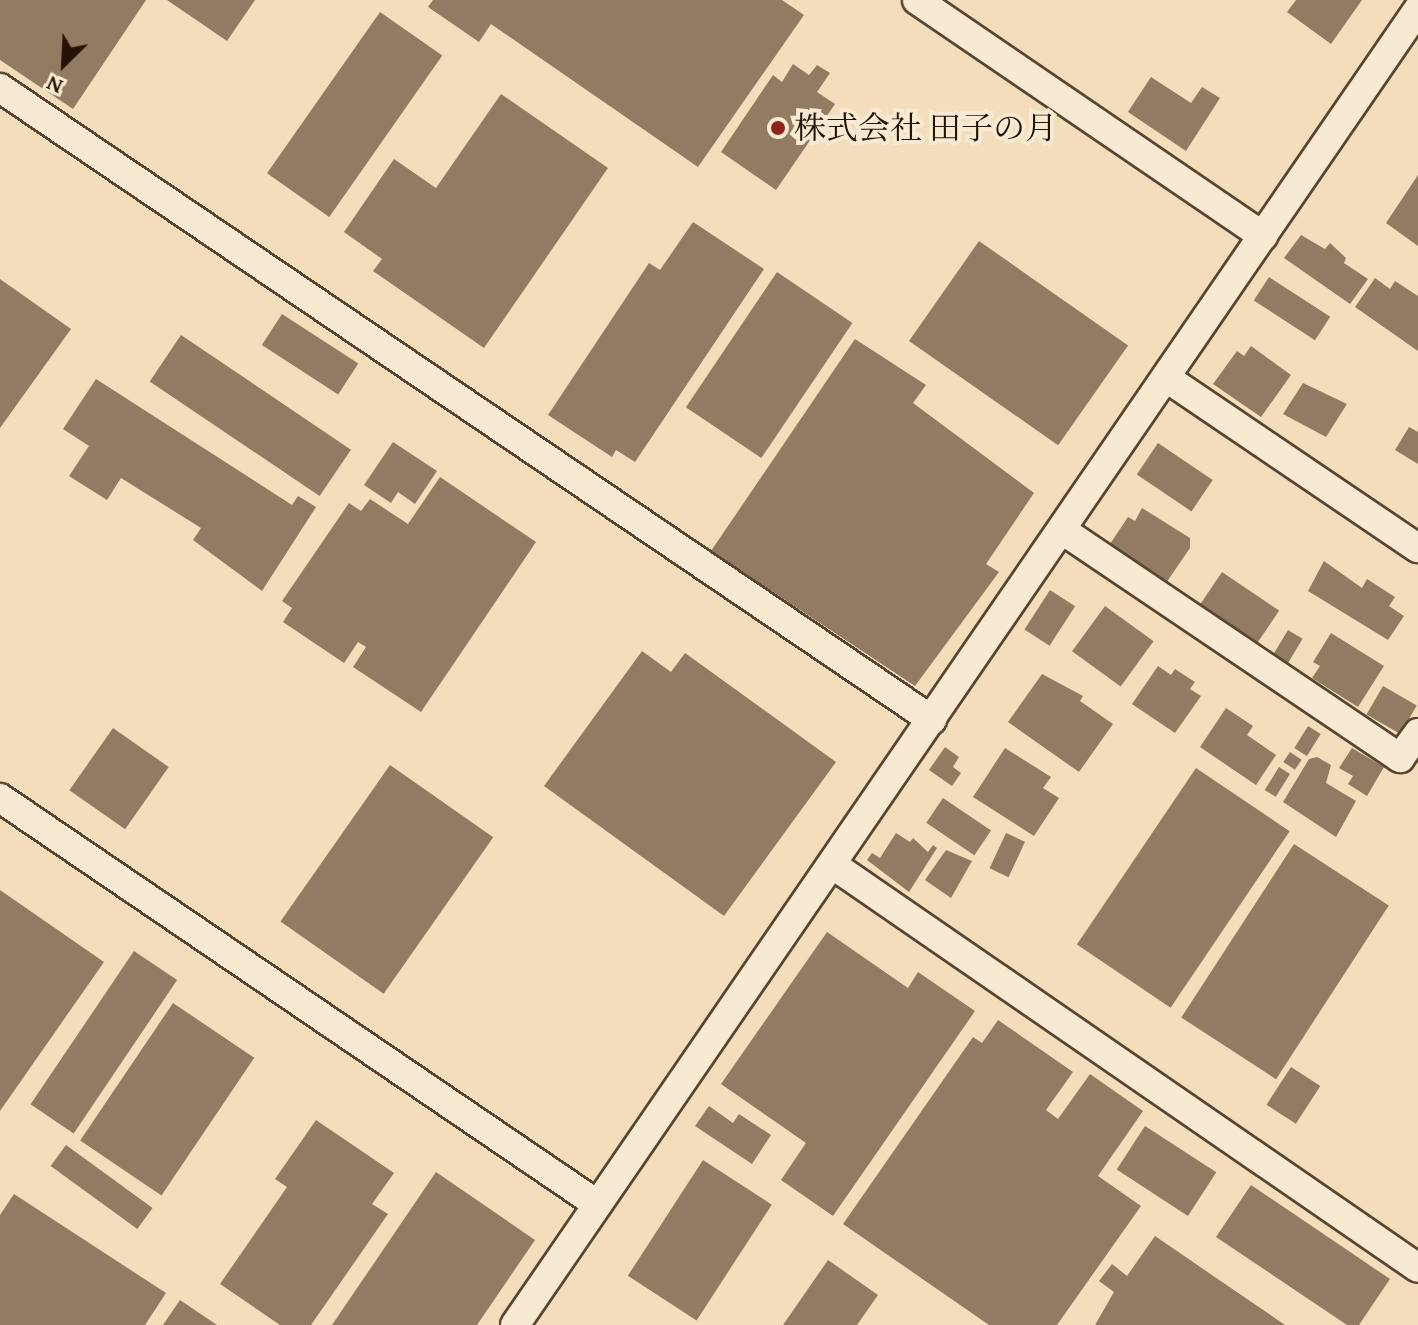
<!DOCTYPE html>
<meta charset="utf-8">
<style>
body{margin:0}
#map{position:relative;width:1418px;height:1325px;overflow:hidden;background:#f3ddba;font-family:"Gentium Book Plus","Noto Serif JP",serif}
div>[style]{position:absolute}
.building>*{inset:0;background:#917c63;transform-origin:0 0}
.roads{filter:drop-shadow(2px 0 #594532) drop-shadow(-2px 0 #594532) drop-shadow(0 2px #594532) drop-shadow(0 -2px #594532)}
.minor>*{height:28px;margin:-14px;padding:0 14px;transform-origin:14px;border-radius:14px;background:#f7e9d2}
.dots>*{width:22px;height:22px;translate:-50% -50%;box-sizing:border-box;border:4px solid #f7e9d2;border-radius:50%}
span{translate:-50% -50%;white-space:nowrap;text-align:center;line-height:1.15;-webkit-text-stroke:8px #f7e9d2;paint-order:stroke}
.poi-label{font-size:32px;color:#261204}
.left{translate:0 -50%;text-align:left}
.north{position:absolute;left:24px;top:24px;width:80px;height:80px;-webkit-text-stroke:6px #f7e9d2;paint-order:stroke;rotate:204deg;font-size:22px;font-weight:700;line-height:32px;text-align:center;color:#261204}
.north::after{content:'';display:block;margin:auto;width:28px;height:36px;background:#261204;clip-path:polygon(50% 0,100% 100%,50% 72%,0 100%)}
</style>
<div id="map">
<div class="building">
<i style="clip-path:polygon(0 0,146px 0,73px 109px,0 60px)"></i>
<i style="clip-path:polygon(167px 0,255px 0,227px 41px)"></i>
<i style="clip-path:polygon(433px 0,782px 0,804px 15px,698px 167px,491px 24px,479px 42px,428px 7px)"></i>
<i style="clip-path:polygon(1296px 0,1362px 0,1331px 44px,1287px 12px)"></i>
<i style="left:380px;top:12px;width:76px;height:197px;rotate:35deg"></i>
<i style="clip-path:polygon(793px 64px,809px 75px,817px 65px,830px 73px,817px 92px,835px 104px,776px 190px,721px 152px,773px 75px,782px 82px)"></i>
<i style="clip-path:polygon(1151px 77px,1191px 103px,1202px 87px,1220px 98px,1186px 151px,1128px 112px)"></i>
<i style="clip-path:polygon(501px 94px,608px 168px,484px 348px,373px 271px,382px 259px,344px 232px,394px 159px,436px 188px)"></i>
<i style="clip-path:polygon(1418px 175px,1418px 246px,1386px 223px)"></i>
<i style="clip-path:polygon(693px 222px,764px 269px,635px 462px,616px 450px,612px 457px,548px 415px,649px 263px,660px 270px)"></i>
<i style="clip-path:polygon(1301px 235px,1325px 249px,1330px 243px,1346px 258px,1344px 263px,1368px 279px,1350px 304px,1284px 258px)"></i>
<i style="left:979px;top:241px;width:182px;height:122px;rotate:35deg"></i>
<i style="left:777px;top:272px;width:91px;height:163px;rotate:34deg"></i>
<i style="left:1269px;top:277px;width:73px;height:28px;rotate:33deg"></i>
<i style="clip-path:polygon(1375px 278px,1390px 289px,1395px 281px,1418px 296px,1418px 351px,1355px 307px)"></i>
<i style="clip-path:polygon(0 279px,71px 329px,0 428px)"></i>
<i style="left:282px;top:314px;width:91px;height:37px;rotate:33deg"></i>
<i style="left:181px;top:335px;width:205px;height:56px;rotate:34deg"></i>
<i style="clip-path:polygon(855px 339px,926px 385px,913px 403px,1034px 493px,986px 564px,999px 572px,915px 686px,711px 551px)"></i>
<i style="clip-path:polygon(1251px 346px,1291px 375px,1261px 417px,1213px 384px,1237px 351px,1244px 356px)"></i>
<i style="clip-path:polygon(96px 379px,292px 505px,298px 496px,316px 507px,262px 591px,193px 540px,201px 528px,121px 478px,107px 500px,69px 476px,89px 446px,63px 429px)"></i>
<i style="clip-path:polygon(1303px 383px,1347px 404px,1326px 437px,1283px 414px)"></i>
<i style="clip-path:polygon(1409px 427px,1418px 432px,1418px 464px,1395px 450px)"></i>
<i style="clip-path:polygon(393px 442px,437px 471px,415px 504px,398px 492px,391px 503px,364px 485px)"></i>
<i style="left:1158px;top:443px;width:66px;height:38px;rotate:34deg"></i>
<i style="clip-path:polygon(440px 477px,536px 542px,421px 712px,353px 667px,366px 647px,358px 642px,344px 663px,283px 622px,292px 608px,282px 601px,349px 503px,361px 511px,370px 499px,408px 524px)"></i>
<i style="clip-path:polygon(1142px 508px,1190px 538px,1190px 548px,1166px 583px,1110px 544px,1128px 517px,1135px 521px)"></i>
<i style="clip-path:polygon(1324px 561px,1362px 588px,1367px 579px,1395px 597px,1389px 606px,1404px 616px,1388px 640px,1308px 591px)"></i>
<i style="left:1222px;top:572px;width:69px;height:41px;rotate:34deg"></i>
<i style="left:1050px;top:590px;width:30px;height:47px;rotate:33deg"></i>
<i style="left:1105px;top:606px;width:60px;height:56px;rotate:36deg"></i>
<i style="left:1288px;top:630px;width:17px;height:30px;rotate:31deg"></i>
<i style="clip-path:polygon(1331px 633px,1384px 666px,1358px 707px,1312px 678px,1320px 666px,1313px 662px)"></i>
<i style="clip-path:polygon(642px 651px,671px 672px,685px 653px,836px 762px,724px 916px,544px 786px)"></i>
<i style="clip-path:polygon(1158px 666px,1171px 675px,1175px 669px,1195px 682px,1190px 689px,1201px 696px,1175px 733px,1132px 704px)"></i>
<i style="clip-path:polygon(1042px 674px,1083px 696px,1080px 701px,1113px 724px,1079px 772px,1008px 722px)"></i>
<i style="left:1383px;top:686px;width:39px;height:33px;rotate:30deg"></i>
<i style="clip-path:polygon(1226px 708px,1253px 726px,1247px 735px,1276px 755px,1256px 785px,1200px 747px)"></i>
<i style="left:1308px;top:726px;width:15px;height:26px;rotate:32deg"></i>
<i style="left:113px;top:728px;width:68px;height:76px;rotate:35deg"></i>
<i style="clip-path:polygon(945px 747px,959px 757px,953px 767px,961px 773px,952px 786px,929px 770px)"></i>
<i style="clip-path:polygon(1005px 748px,1051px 777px,1043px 788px,1059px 798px,1034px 836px,973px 797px)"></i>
<i style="clip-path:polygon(1352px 748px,1384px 767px,1367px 796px,1348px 784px,1353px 776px,1339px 768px)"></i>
<i style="left:1290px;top:752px;width:14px;height:12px;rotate:34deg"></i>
<i style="clip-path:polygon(1317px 757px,1331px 765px,1326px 783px,1356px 801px,1336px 837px,1283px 802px,1309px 759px)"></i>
<i style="left:390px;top:765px;width:126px;height:191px;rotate:35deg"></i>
<i style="left:1279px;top:767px;width:13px;height:27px;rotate:32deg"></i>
<i style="left:1196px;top:768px;width:113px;height:213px;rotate:34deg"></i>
<i style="left:943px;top:798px;width:58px;height:30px;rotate:34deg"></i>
<i style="clip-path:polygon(896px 833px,910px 842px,913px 838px,928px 852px,933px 845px,937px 848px,909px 892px,867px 860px,872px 853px,880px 858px)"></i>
<i style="left:1006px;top:833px;width:21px;height:39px;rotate:25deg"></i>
<i style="left:1294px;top:844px;width:113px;height:207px;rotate:33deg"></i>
<i style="clip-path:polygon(946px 850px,972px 861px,951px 898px,925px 880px)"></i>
<i style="clip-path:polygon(0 890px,104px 962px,0 1111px)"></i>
<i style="clip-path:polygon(827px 932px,908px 988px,918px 972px,975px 1011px,833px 1216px,781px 1180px,806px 1143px,721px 1084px)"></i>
<i style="left:134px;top:951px;width:52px;height:185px;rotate:34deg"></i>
<i style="left:173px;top:1003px;width:98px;height:166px;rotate:34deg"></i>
<i style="clip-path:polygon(998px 1020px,1073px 1072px,1046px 1110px,1058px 1119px,1090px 1074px,1143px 1111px,1098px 1176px,1141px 1206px,1057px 1325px,989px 1325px,843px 1224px,973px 1037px,982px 1043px)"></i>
<i style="left:1291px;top:1067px;width:35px;height:45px;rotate:33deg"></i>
<i style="clip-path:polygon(709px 1106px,733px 1123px,739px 1114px,771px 1135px,752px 1164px,695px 1126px)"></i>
<i style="clip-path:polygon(316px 1120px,394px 1173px,372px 1204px,388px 1214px,311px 1325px,280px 1325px,220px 1284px,287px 1187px,275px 1179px)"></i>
<i style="left:1145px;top:1126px;width:85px;height:52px;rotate:33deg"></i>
<i style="left:66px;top:1145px;width:107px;height:26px;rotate:36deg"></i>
<i style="left:703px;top:1160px;width:82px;height:138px;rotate:33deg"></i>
<i style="clip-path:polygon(436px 1172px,535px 1240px,477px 1325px,332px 1325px)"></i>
<i style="clip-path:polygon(1251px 1185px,1390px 1279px,1359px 1325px,1347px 1325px,1216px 1237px)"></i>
<i style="clip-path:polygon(14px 1194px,166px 1293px,145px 1325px,0 1325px,0 1215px)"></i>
<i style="clip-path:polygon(1155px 1236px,1285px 1325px,1095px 1325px,1114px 1292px,1099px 1281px,1112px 1264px,1127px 1276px)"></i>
<i style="clip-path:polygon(828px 1260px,878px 1295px,857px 1325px,783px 1325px)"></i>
<i style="clip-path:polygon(180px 1300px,217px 1325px,163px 1325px)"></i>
</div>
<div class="roads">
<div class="minor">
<i style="left:917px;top:0;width:419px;rotate:34.3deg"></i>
<i style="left:0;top:88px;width:1126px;rotate:34.14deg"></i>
<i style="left:1168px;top:379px;width:302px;rotate:34.1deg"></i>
<i style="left:1062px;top:530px;width:408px;rotate:34deg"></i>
<i style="left:1400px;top:758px;width:31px;rotate:-54deg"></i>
<i style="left:0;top:798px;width:722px;rotate:34.22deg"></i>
<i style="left:833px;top:865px;width:710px;rotate:34.56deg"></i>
<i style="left:515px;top:1325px;width:1596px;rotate:-55.54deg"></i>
</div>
</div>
<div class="dots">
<i style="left:778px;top:128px;background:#8f2418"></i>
</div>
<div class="poi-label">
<span class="left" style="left:794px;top:128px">株式会社 田子の月</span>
</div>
<div class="north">N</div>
</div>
